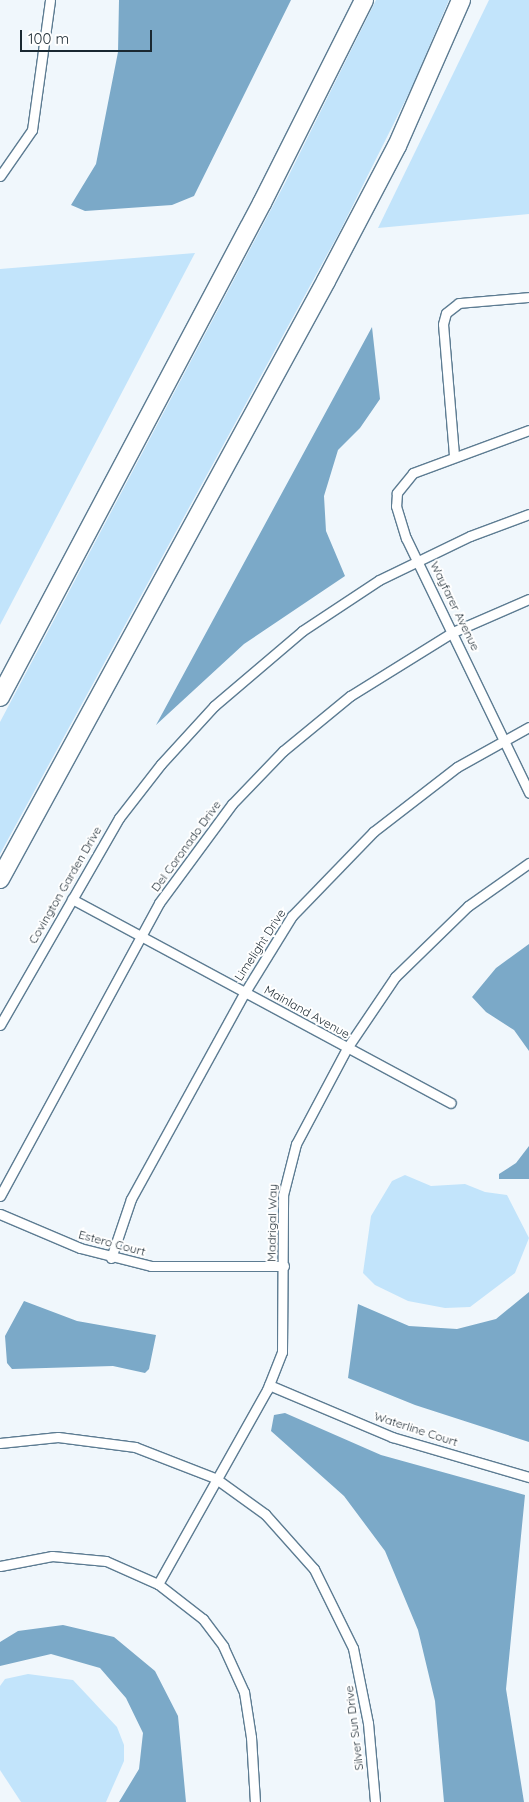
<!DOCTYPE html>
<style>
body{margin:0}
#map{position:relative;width:529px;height:1802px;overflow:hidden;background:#f0f7fc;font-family:Quicksand,sans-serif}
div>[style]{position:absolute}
.green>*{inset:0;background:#c2e4fb}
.water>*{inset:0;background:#7ba9c8}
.roads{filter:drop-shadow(1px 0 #5d7c92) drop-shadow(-1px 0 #5d7c92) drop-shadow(0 1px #5d7c92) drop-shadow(0 -1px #5d7c92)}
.minor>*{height:9px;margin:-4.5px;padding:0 4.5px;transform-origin:4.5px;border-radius:4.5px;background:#fff}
.motorway>*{height:18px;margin:-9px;padding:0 9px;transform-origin:9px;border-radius:9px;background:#fff}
span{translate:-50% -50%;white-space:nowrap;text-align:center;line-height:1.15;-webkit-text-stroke:4px #fff;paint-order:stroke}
.street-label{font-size:12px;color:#1a2831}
.scale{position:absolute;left:20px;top:30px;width:132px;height:22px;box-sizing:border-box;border:2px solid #1a2831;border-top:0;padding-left:6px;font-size:15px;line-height:18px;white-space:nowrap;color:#1a2831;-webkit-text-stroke:4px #fff;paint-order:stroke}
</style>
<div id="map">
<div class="green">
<i style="clip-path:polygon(376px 0,449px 0,412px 87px,340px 231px,0 854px,0 722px,285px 183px)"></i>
<i style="clip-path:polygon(489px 0,529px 0,529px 214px,378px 228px)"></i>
<i style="clip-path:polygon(195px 253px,0 625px,0 269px)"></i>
<i style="clip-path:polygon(405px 1175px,431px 1186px,465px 1184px,485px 1192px,507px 1195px,529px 1238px,515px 1273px,470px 1307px,445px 1308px,408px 1301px,375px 1285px,363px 1273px,371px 1216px,392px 1181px)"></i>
<i style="clip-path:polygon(28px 1674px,73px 1680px,117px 1727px,124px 1745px,124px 1761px,106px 1802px,21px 1802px,0 1770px,0 1686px,5px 1679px)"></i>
</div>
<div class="water">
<i style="clip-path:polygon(119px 0,291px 0,194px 196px,172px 205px,85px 211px,71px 205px,96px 164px,118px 52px)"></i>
<i style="clip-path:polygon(372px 327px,380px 399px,360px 428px,338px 450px,324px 496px,326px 531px,345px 576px,244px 644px,156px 725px)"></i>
<i style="clip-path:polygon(529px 944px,529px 1051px,514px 1030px,486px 1012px,472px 997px,496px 968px)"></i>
<i style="clip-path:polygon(529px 1146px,529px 1179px,499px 1179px,499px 1174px,516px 1163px)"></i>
<i style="clip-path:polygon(529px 1292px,529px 1442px,415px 1405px,348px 1378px,358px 1304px,409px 1326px,457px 1329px,496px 1319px)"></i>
<i style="clip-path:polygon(24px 1301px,77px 1321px,156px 1335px,149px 1369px,145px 1373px,113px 1366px,12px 1369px,7px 1363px,5px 1336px)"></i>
<i style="clip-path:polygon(285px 1413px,381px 1455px,525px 1495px,506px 1689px,524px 1802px,444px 1802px,435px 1701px,418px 1630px,385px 1551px,344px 1496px,271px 1431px,274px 1415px)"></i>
<i style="clip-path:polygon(63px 1625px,114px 1637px,155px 1671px,178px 1716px,186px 1802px,119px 1802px,139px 1769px,143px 1733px,126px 1698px,100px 1668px,51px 1654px,0 1666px,0 1642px,18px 1631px)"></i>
</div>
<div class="roads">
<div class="minor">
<i style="left:0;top:176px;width:56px;rotate:-55.2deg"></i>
<i style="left:32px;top:130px;width:131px;rotate:-82.1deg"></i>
<i style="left:529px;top:430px;width:124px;rotate:159.7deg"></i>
<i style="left:413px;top:473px;width:26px;rotate:129deg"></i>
<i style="left:397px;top:493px;width:13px;rotate:94deg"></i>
<i style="left:396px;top:506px;width:34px;rotate:73deg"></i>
<i style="left:406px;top:538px;width:283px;rotate:64.2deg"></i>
<i style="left:454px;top:455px;width:131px;rotate:-94.8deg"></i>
<i style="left:443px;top:324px;width:11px;rotate:-75deg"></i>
<i style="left:446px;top:313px;width:16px;rotate:-38deg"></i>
<i style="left:459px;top:303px;width:70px;rotate:-4.9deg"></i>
<i style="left:72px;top:899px;width:430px;rotate:28.3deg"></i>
<i style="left:0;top:1025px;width:239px;rotate:-60.1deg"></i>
<i style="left:119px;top:818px;width:68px;rotate:-52.1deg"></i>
<i style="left:161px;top:764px;width:79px;rotate:-47.6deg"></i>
<i style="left:214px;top:706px;width:116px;rotate:-40.4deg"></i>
<i style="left:302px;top:631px;width:92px;rotate:-33.5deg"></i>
<i style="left:379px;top:580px;width:101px;rotate:-25.8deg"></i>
<i style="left:470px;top:536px;width:63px;rotate:-20.4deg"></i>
<i style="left:0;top:1196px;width:333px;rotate:-61.5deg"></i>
<i style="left:159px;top:903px;width:123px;rotate:-53.6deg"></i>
<i style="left:232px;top:804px;width:74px;rotate:-46.1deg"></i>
<i style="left:283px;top:751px;width:87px;rotate:-39.4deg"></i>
<i style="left:350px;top:696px;width:121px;rotate:-31.9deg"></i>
<i style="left:453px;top:632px;width:83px;rotate:-23.5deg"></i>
<i style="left:0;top:1214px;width:87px;rotate:23deg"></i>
<i style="left:80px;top:1248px;width:73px;rotate:14.2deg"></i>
<i style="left:151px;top:1266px;width:133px"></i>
<i style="left:111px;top:1258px;width:62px;rotate:-71.3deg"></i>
<i style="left:131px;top:1199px;width:236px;rotate:-61.2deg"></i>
<i style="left:245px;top:992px;width:89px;rotate:-58.3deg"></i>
<i style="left:292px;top:916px;width:117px;rotate:-46deg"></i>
<i style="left:373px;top:832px;width:106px;rotate:-37.7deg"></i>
<i style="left:457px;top:767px;width:82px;rotate:-29.1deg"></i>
<i style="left:269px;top:1385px;width:134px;rotate:22.9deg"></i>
<i style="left:392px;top:1437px;width:143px;rotate:16.3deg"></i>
<i style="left:0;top:1443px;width:58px;rotate:-5.9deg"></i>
<i style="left:58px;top:1437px;width:78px;rotate:7.4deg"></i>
<i style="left:135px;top:1447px;width:86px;rotate:21.2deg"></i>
<i style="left:215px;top:1478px;width:62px;rotate:35.8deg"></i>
<i style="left:265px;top:1514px;width:74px;rotate:48.3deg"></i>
<i style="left:314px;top:1569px;width:88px;rotate:63.7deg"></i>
<i style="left:353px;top:1648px;width:76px;rotate:78.7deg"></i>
<i style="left:368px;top:1723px;width:79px;rotate:84.9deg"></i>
<i style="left:0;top:1566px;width:53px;rotate:-10.9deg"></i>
<i style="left:52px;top:1556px;width:54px;rotate:5.3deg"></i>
<i style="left:106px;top:1561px;width:57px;rotate:23.9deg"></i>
<i style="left:158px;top:1584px;width:57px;rotate:37.9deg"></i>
<i style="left:203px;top:1619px;width:34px;rotate:53deg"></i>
<i style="left:223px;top:1646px;width:51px;rotate:65.5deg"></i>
<i style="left:244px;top:1692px;width:46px;rotate:81.2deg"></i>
<i style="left:251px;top:1737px;width:65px;rotate:86.5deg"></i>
<i style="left:158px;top:1584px;width:223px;rotate:-60.7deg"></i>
<i style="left:267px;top:1390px;width:41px;rotate:-68.5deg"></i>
<i style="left:282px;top:1352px;width:157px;rotate:-89.6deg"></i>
<i style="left:283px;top:1195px;width:53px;rotate:-75.7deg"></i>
<i style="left:296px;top:1144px;width:109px;rotate:-62deg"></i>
<i style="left:347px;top:1048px;width:86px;rotate:-55.9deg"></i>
<i style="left:395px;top:977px;width:102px;rotate:-44.2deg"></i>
<i style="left:468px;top:906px;width:75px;rotate:-35.2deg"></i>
</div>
<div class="motorway">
<i style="left:0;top:697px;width:559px;rotate:-62.06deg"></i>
<i style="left:262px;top:203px;width:227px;rotate:-63.3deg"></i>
<i style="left:0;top:879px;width:681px;rotate:-61.4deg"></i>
<i style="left:326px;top:281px;width:153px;rotate:-62.3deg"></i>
<i style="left:397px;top:146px;width:159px;rotate:-66.3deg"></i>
</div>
</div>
<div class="street-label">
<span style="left:455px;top:606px;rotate:64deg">Wayfarer Avenue</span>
<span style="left:186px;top:846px;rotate:-54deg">Del Coronado Drive</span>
<span style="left:65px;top:885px;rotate:-60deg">Covington Garden Drive</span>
<span style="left:260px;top:945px;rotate:-57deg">Limelight Drive</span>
<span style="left:307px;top:1012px;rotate:29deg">Mainland Avenue</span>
<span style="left:272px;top:1223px;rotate:-89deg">Madrigal Way</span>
<span style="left:112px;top:1243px;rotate:15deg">Estero Court</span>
<span style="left:416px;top:1429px;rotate:18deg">Waterline Court</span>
<span style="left:354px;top:1728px;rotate:-97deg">Silver Sun Drive</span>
</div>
<div class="scale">100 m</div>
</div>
